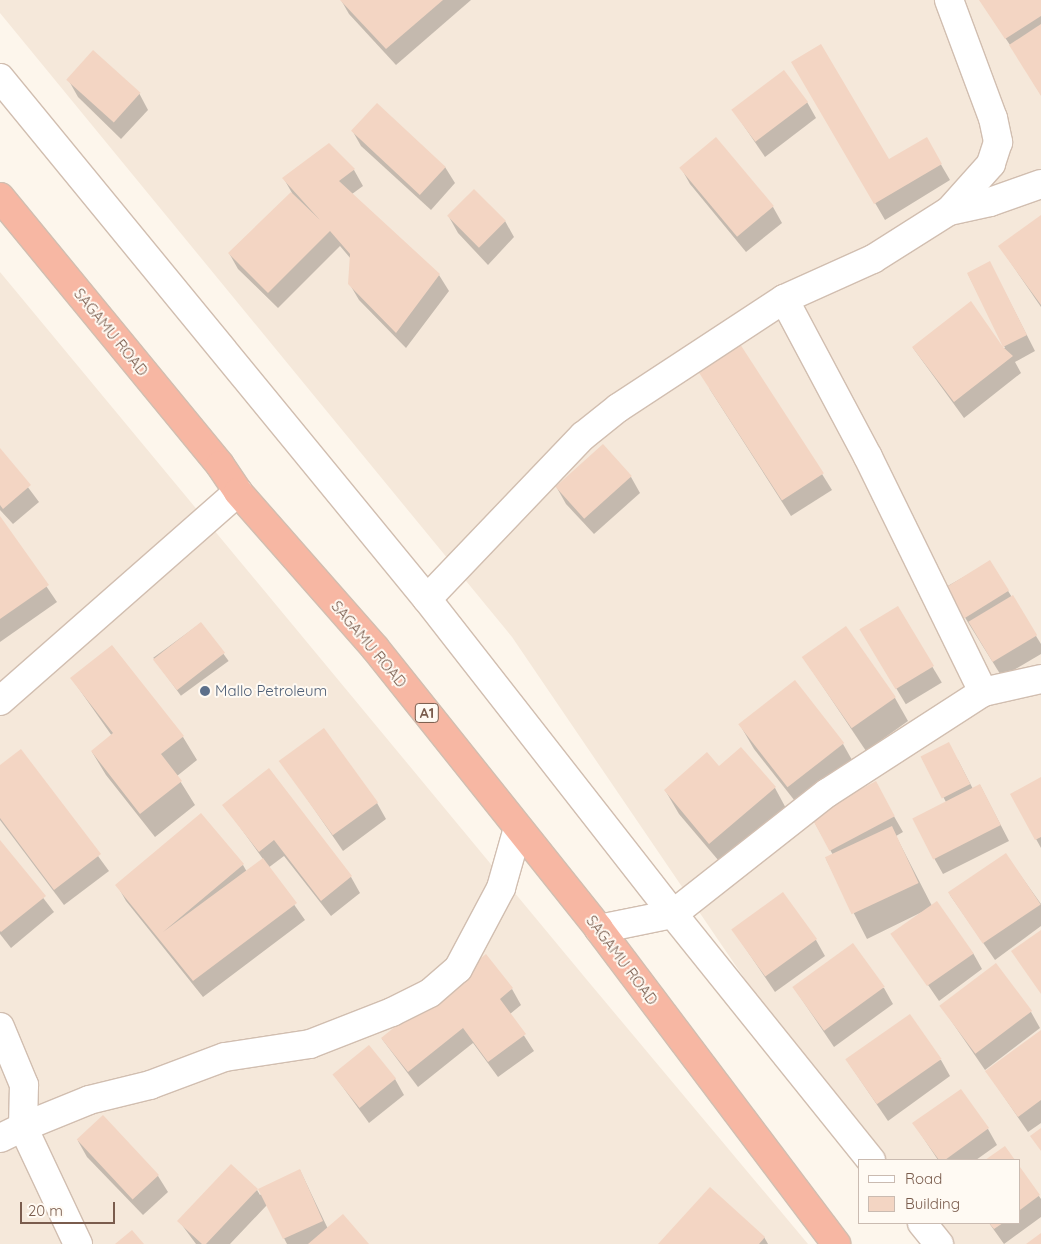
<!DOCTYPE html>
<style>
body{margin:0}
#map{position:relative;width:1041px;height:1244px;overflow:hidden;background:#fdf6ec;font-family:Quicksand,sans-serif}
div>[style]{position:absolute}
.residential>*{inset:0;background:#f5e8da}
.shadow>*{inset:0;background:#0003;transform-origin:0 0}
.building>*{inset:0;background:#f3d5c3;transform-origin:0 0}
.roads{filter:drop-shadow(1px 0 #d1beb0) drop-shadow(-1px 0 #d1beb0) drop-shadow(0 1px #d1beb0) drop-shadow(0 -1px #d1beb0)}
.minor>*{height:28px;margin:-14px;padding:0 14px;transform-origin:14px;border-radius:14px;background:#fff}
.highway>*{height:28px;margin:-14px;padding:0 14px;transform-origin:14px;border-radius:14px;background:#f7b7a3}
.dots>*{width:14px;height:14px;translate:-50% -50%;box-sizing:border-box;border:2px solid #fffaf3;border-radius:50%}
span{translate:-50% -50%;white-space:nowrap;text-align:center;line-height:1.15;-webkit-text-stroke:4px #fffaf3;paint-order:stroke}
.shield-label span{padding:1px 4px;background:#fffaf3;border:1px solid;border-radius:4px;-webkit-text-stroke-width:0}
.shield-label{font-size:14px;color:#7a5c4d;font-weight:700}
.street-label{font-size:15px;color:#7a5c4d}
.service-label{font-size:15px;color:#4e5e75}
.left{translate:0 -50%;text-align:left}
.legend{position:absolute;left:858px;top:1159px;width:162px;height:65px;box-sizing:border-box;background:#fffaf3;border:1px solid #cabbb1;margin:0;padding:6px 9px;list-style:none;font-size:15px;color:#7a5c4d}
.legend li{display:flex;align-items:center;gap:10px;height:25px}
.legend b{width:25px;border:1px solid #cabbb1}
.scale{position:absolute;left:20px;top:1202px;width:95px;height:22px;box-sizing:border-box;border:2px solid #7a5c4d;border-top:0;padding-left:6px;font-size:15px;line-height:18px;white-space:nowrap;color:#7a5c4d;-webkit-text-stroke:4px #fffaf3;paint-order:stroke}
</style>
<div id="map">
<div class="residential">
<i style="clip-path:polygon(0 0,1041px 0,1041px 1244px,942px 1244px,926px 1223px,1020px 1223px,1020px 1160px,878px 1160px,789px 1044px,512px 637px,0 13px)"></i>
<i style="clip-path:polygon(0 272px,587px 980px,808px 1244px,0 1244px)"></i>
</div>
<div class="shadow">
<i style="clip-path:polygon(341px 0,471px 0,396px 65px,349px 14px)"></i>
<i style="clip-path:polygon(980px 0,1041px 0,1041px 95px,1016px 54px)"></i>
<i style="clip-path:polygon(793px 62px,888px 161px,926px 139px,950px 180px,885px 220px)"></i>
<i style="clip-path:polygon(69px 81px,139px 93px,148px 110px,121px 139px,78px 97px)"></i>
<i style="clip-path:polygon(807px 102px,816px 118px,765px 157px,733px 110px)"></i>
<i style="clip-path:polygon(352px 130px,445px 167px,455px 183px,431px 210px,361px 146px)"></i>
<i style="clip-path:polygon(681px 168px,773px 207px,782px 223px,746px 252px,690px 184px)"></i>
<i style="clip-path:polygon(354px 170px,363px 186px,352px 194px,439px 275px,449px 291px,406px 348px,359px 300px,349px 283px,351px 259px,340px 246px,278px 308px,238px 269px,229px 253px,292px 193px,284px 179px)"></i>
<i style="clip-path:polygon(449px 217px,505px 221px,514px 237px,488px 265px,458px 233px)"></i>
<i style="clip-path:polygon(1041px 217px,1041px 307px,1000px 247px)"></i>
<i style="clip-path:polygon(990px 263px,1035px 351px,1015px 362px,1021px 373px,964px 418px,913px 348px,1005px 348px,968px 274px)"></i>
<i style="clip-path:polygon(709px 388px,822px 474px,832px 490px,791px 516px)"></i>
<i style="clip-path:polygon(0 450px,39px 502px,13px 524px,0 510px)"></i>
<i style="clip-path:polygon(631px 477px,640px 493px,594px 534px,566px 504px,557px 488px)"></i>
<i style="clip-path:polygon(0 518px,57px 602px,0 642px)"></i>
<i style="clip-path:polygon(990px 562px,1041px 644px,1041px 654px,1002px 677px,946px 587px)"></i>
<i style="left:897px;top:608px;width:87px;height:42px;rotate:59deg"></i>
<i style="left:201px;top:623px;width:47px;height:59px;rotate:54deg"></i>
<i style="clip-path:polygon(112px 646px,183px 737px,197px 760px,177px 776px,195px 805px,155px 837px,106px 775px,92px 752px,112px 736px,72px 679px)"></i>
<i style="clip-path:polygon(803px 657px,895px 698px,908px 721px,866px 751px)"></i>
<i style="clip-path:polygon(740px 725px,843px 744px,856px 767px,802px 810px,754px 749px)"></i>
<i style="clip-path:polygon(21px 751px,109px 871px,64px 905px,0 820px,0 767px)"></i>
<i style="clip-path:polygon(922px 758px,958px 760px,973px 789px,980px 785px,1009px 841px,943px 874px,934px 858px,946px 802px)"></i>
<i style="clip-path:polygon(281px 761px,377px 803px,386px 819px,343px 851px)"></i>
<i style="clip-path:polygon(719px 768px,775px 788px,788px 812px,724px 867px,679px 814px,665px 790px)"></i>
<i style="clip-path:polygon(1041px 779px,1041px 848px,1036px 839px)"></i>
<i style="clip-path:polygon(875px 783px,903px 832px,896px 836px,932px 906px,973px 953px,982px 969px,939px 1001px,893px 934px,922px 912px,867px 939px,826px 859px,833px 855px,812px 818px)"></i>
<i style="clip-path:polygon(224px 805px,351px 877px,360px 893px,331px 916px,284px 856px,268px 868px,305px 920px,203px 997px,126px 901px,117px 885px,243px 865px,247px 872px,263px 859px)"></i>
<i style="clip-path:polygon(0 842px,54px 912px,11px 948px,0 934px)"></i>
<i style="clip-path:polygon(1006px 855px,1041px 904px,1041px 926px,995px 960px,950px 895px)"></i>
<i style="clip-path:polygon(733px 930px,816px 940px,825px 956px,775px 992px)"></i>
<i style="clip-path:polygon(794px 988px,884px 988px,893px 1004px,834px 1047px)"></i>
<i style="clip-path:polygon(512px 989px,521px 1005px,510px 1014px,534px 1051px,498px 1077px,473px 1043px,418px 1087px,382px 1039px)"></i>
<i style="clip-path:polygon(941px 1006px,1031px 1012px,1040px 1028px,985px 1070px)"></i>
<i style="clip-path:polygon(1041px 1032px,1041px 1123px,1028px 1132px,987px 1072px)"></i>
<i style="clip-path:polygon(941px 1060px,950px 1076px,888px 1121px,848px 1062px)"></i>
<i style="clip-path:polygon(334px 1075px,395px 1079px,404px 1095px,369px 1123px)"></i>
<i style="clip-path:polygon(103px 1117px,158px 1176px,168px 1192px,143px 1215px,87px 1157px,78px 1141px)"></i>
<i style="clip-path:polygon(914px 1124px,988px 1129px,997px 1145px,976px 1160px,938px 1160px)"></i>
<i style="clip-path:polygon(1020px 1169px,1041px 1199px,1041px 1217px,1004px 1244px,989px 1223px,1020px 1223px)"></i>
<i style="clip-path:polygon(300px 1170px,328px 1229px,367px 1244px,287px 1244px,267px 1205px,230px 1244px,196px 1244px,179px 1221px,257px 1190px,260px 1195px)"></i>
<i style="clip-path:polygon(764px 1237px,768px 1244px,660px 1244px)"></i>
</div>
<div class="building">
<i style="clip-path:polygon(340px 0,443px 0,386px 49px)"></i>
<i style="clip-path:polygon(979px 0,1041px 0,1041px 16px,1005px 39px)"></i>
<i style="clip-path:polygon(1041px 24px,1041px 96px,1009px 45px)"></i>
<i style="clip-path:polygon(821px 44px,889px 159px,927px 137px,942px 164px,874px 204px,791px 62px)"></i>
<i style="left:93px;top:50px;width:64px;height:40px;rotate:42deg"></i>
<i style="left:784px;top:70px;width:40px;height:66px;rotate:53deg"></i>
<i style="left:377px;top:103px;width:94px;height:38px;rotate:43deg"></i>
<i style="left:716px;top:137px;width:90px;height:48px;rotate:50deg"></i>
<i style="clip-path:polygon(329px 143px,355px 169px,339px 181px,440px 274px,396px 333px,348px 284px,350px 254px,330px 231px,268px 293px,228px 253px,291px 192px,320px 220px,282px 178px)"></i>
<i style="left:474px;top:189px;width:45px;height:38px;rotate:45deg"></i>
<i style="clip-path:polygon(1041px 215px,1041px 305px,998px 246px)"></i>
<i style="clip-path:polygon(990px 261px,1027px 335px,1003px 347px,1013px 356px,954px 402px,912px 347px,971px 301px,1003px 347px,967px 273px)"></i>
<i style="left:740px;top:344px;width:154px;height:50px;rotate:57deg"></i>
<i style="left:603px;top:444px;width:43px;height:64px;rotate:48deg"></i>
<i style="clip-path:polygon(0 448px,31px 485px,3px 509px,0 505px)"></i>
<i style="clip-path:polygon(0 516px,49px 585px,0 619px)"></i>
<i style="left:990px;top:560px;width:36px;height:53px;rotate:58deg"></i>
<i style="left:1013px;top:595px;width:47px;height:52px;rotate:59deg"></i>
<i style="left:898px;top:606px;width:70px;height:45px;rotate:59deg"></i>
<i style="left:201px;top:622px;width:39px;height:61px;rotate:52deg"></i>
<i style="left:846px;top:626px;width:87px;height:54px;rotate:55deg"></i>
<i style="clip-path:polygon(112px 645px,184px 736px,161px 754px,182px 781px,140px 814px,91px 751px,113px 733px,70px 678px)"></i>
<i style="left:795px;top:680px;width:80px;height:72px;rotate:52deg"></i>
<i style="left:324px;top:728px;width:92px;height:56px;rotate:54deg"></i>
<i style="left:949px;top:742px;width:47px;height:32px;rotate:63deg"></i>
<i style="clip-path:polygon(741px 747px,776px 787px,709px 844px,664px 790px,707px 752px,719px 766px)"></i>
<i style="clip-path:polygon(21px 749px,101px 854px,54px 890px,0 818px,0 765px)"></i>
<i style="clip-path:polygon(269px 768px,352px 876px,321px 901px,274px 840px,259px 852px,222px 805px)"></i>
<i style="clip-path:polygon(1041px 777px,1041px 837px,1035px 840px,1010px 794px)"></i>
<i style="left:876px;top:781px;width:40px;height:74px;rotate:62deg"></i>
<i style="left:980px;top:784px;width:46px;height:76px;rotate:63deg"></i>
<i style="clip-path:polygon(201px 813px,244px 864px,163px 932px,263px 858px,297px 903px,193px 981px,115px 885px)"></i>
<i style="left:892px;top:826px;width:63px;height:74px;rotate:65deg"></i>
<i style="clip-path:polygon(0 840px,46px 896px,1px 932px,0 931px)"></i>
<i style="left:1006px;top:853px;width:62px;height:70px;rotate:56deg"></i>
<i style="left:783px;top:892px;width:58px;height:64px;rotate:54deg"></i>
<i style="left:937px;top:901px;width:64px;height:57px;rotate:55deg"></i>
<i style="clip-path:polygon(1041px 930px,1041px 994px,1011px 951px)"></i>
<i style="left:853px;top:943px;width:54px;height:75px;rotate:54deg"></i>
<i style="clip-path:polygon(486px 954px,513px 988px,500px 999px,526px 1034px,488px 1062px,463px 1028px,408px 1072px,381px 1038px)"></i>
<i style="left:996px;top:963px;width:60px;height:71px;rotate:53deg"></i>
<i style="left:910px;top:1014px;width:55px;height:79px;rotate:55deg"></i>
<i style="clip-path:polygon(1041px 1030px,1041px 1100px,1018px 1117px,985px 1071px)"></i>
<i style="left:369px;top:1045px;width:43px;height:47px;rotate:51deg"></i>
<i style="clip-path:polygon(961px 1089px,989px 1128px,945px 1160px,939px 1160px,912px 1123px)"></i>
<i style="left:103px;top:1115px;width:82px;height:36px;rotate:47deg"></i>
<i style="clip-path:polygon(1041px 1128px,1041px 1151px,1030px 1136px)"></i>
<i style="clip-path:polygon(1005px 1146px,1015px 1160px,985px 1160px)"></i>
<i style="clip-path:polygon(231px 1164px,258px 1189px,300px 1169px,323px 1221px,283px 1239px,258px 1189px,206px 1244px,202px 1244px,177px 1221px)"></i>
<i style="clip-path:polygon(1020px 1167px,1040px 1195px,1020px 1210px)"></i>
<i style="clip-path:polygon(710px 1187px,765px 1237px,759px 1244px,658px 1244px)"></i>
<i style="clip-path:polygon(343px 1214px,369px 1244px,308px 1244px)"></i>
<i style="clip-path:polygon(989px 1223px,1003px 1223px,994px 1229px)"></i>
<i style="clip-path:polygon(132px 1230px,144px 1244px,115px 1244px)"></i>
<i style="clip-path:polygon(1041px 1233px,1041px 1244px,1026px 1244px)"></i>
</div>
<div class="roads">
<div class="minor">
<i style="left:949px;top:0;width:126px;rotate:69.6deg"></i>
<i style="left:993px;top:118px;width:25px;rotate:78deg"></i>
<i style="left:998px;top:142px;width:23px;rotate:108deg"></i>
<i style="left:991px;top:164px;width:63px;rotate:131.8deg"></i>
<i style="left:0;top:78px;width:674px;rotate:50.66deg"></i>
<i style="left:427px;top:599px;width:400px;rotate:52deg"></i>
<i style="left:673px;top:914px;width:316px;rotate:51.2deg"></i>
<i style="left:784px;top:299px;width:179px;rotate:62deg"></i>
<i style="left:868px;top:457px;width:262px;rotate:63.9deg"></i>
<i style="left:427px;top:599px;width:226px;rotate:-46.3deg"></i>
<i style="left:583px;top:436px;width:45px;rotate:-38.7deg"></i>
<i style="left:618px;top:408px;width:199px;rotate:-33.3deg"></i>
<i style="left:784px;top:299px;width:98px;rotate:-24.2deg"></i>
<i style="left:873px;top:259px;width:90px;rotate:-32.3deg"></i>
<i style="left:949px;top:211px;width:42px;rotate:-12.4deg"></i>
<i style="left:990px;top:202px;width:54px;rotate:-19.4deg"></i>
<i style="left:0;top:701px;width:317px;rotate:-41.3deg"></i>
<i style="left:599px;top:929px;width:76px;rotate:-11.5deg"></i>
<i style="left:673px;top:914px;width:196px;rotate:-38.2deg"></i>
<i style="left:827px;top:793px;width:186px;rotate:-32.9deg"></i>
<i style="left:983px;top:692px;width:59px;rotate:-12.6deg"></i>
<i style="left:0;top:1027px;width:63px;rotate:67.5deg"></i>
<i style="left:24px;top:1085px;width:42px;rotate:91.4deg"></i>
<i style="left:23px;top:1127px;width:25px;rotate:154deg"></i>
<i style="left:922px;top:1223px;width:27px;rotate:51deg"></i>
<i style="left:78px;top:1244px;width:129px;rotate:-115.2deg"></i>
<i style="left:23px;top:1127px;width:71px;rotate:-22.2deg"></i>
<i style="left:89px;top:1100px;width:63px;rotate:-13.8deg"></i>
<i style="left:150px;top:1085px;width:80px;rotate:-20.5deg"></i>
<i style="left:225px;top:1057px;width:86px;rotate:-8.7deg"></i>
<i style="left:310px;top:1044px;width:88px;rotate:-21.3deg"></i>
<i style="left:392px;top:1012px;width:42px;rotate:-26.6deg"></i>
<i style="left:430px;top:993px;width:37px;rotate:-41deg"></i>
<i style="left:458px;top:969px;width:92px;rotate:-62deg"></i>
<i style="left:501px;top:888px;width:62px;rotate:-74.2deg"></i>
</div>
<div class="highway">
<i style="left:0;top:197px;width:347px;rotate:50.6deg"></i>
<i style="left:220px;top:465px;width:32px;rotate:56deg"></i>
<i style="left:238px;top:492px;width:208px;rotate:48.7deg"></i>
<i style="left:375px;top:648px;width:359px;rotate:51.4deg"></i>
<i style="left:599px;top:929px;width:394px;rotate:53deg"></i>
</div>
</div>
<div class="dots">
<i style="left:205px;top:691px;background:#5c6f8a"></i>
</div>
<div class="shield-label">
<span style="left:427px;top:713px">A1</span>
</div>
<div class="street-label">
<span style="left:111px;top:332px;rotate:51deg">SAGAMU ROAD</span>
<span style="left:369px;top:644px;rotate:50deg">SAGAMU ROAD</span>
<span style="left:622px;top:960px;rotate:53deg">SAGAMU ROAD</span>
</div>
<div class="service-label">
<span class="left" style="left:215px;top:691px">Mallo Petroleum</span>
</div>
<ul class="legend">
<li><b style="height:6px;background:#fff"></b>Road</li>
<li><b style="height:14px;background:#f3d5c3"></b>Building</li>
</ul>
<div class="scale">20 m</div>
</div>
